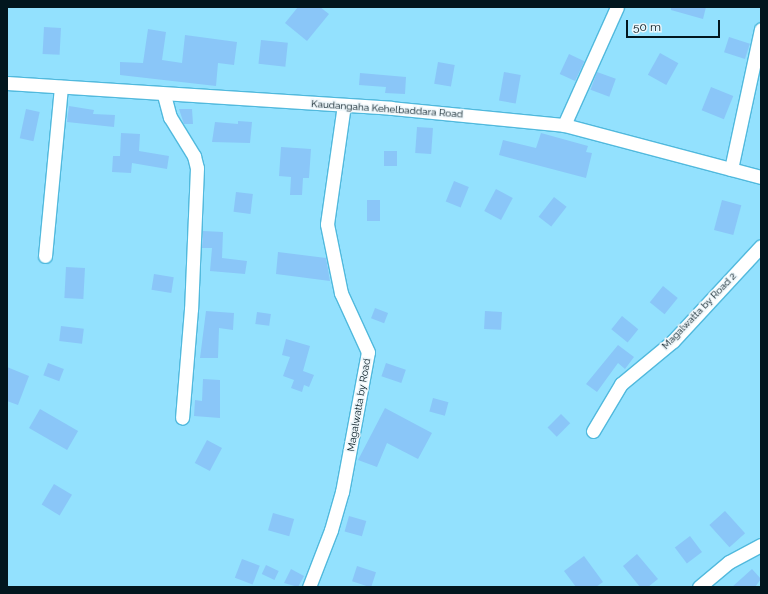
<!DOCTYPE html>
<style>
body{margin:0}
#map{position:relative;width:768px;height:594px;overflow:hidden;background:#93e1fe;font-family:Raleway,sans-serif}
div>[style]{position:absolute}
.building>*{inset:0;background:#8ac6f8;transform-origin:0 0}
.roads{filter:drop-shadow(1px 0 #51b9dd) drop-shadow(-1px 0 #51b9dd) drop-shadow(0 1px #51b9dd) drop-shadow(0 -1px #51b9dd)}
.street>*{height:13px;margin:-6.5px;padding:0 6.5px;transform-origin:6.5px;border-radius:6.5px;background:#fff}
span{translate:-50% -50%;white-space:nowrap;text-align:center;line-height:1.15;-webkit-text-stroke:3px #edf6fa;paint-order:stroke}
.street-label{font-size:10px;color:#02161e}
.frame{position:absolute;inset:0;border:8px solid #02161e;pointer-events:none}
.scale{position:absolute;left:626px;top:20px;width:94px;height:18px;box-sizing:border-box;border:2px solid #02161e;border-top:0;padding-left:5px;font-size:12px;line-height:14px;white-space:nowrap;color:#02161e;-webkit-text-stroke:3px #edf6fa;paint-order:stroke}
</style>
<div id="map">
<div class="building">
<i style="clip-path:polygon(298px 7px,320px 7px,329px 14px,307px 41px,285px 23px)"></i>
<i style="clip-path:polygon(671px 7px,706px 7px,703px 19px,671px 10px)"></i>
<i style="left:44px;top:27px;width:17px;height:27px;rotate:3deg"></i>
<i style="clip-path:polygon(148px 29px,166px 32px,162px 60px,182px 63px,185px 35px,237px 42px,234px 65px,218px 63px,216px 86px,120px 75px,120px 62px,143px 63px)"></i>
<i style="left:729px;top:37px;width:22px;height:16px;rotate:18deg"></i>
<i style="left:261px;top:40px;width:27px;height:24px;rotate:6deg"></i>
<i style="left:660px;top:53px;width:21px;height:25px;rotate:29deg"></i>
<i style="left:569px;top:54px;width:17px;height:22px;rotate:25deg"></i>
<i style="left:438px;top:62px;width:17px;height:22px;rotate:10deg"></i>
<i style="left:504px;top:72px;width:17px;height:29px;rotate:10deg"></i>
<i style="left:597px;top:72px;width:20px;height:19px;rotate:20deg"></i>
<i style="clip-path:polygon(360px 73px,406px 77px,405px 94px,385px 93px,386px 87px,359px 85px)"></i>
<i style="left:711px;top:87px;width:24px;height:25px;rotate:22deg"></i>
<i style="clip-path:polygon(69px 106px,94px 110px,93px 114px,115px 115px,114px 127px,67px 122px)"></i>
<i style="left:26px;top:109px;width:14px;height:30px;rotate:12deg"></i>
<i style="clip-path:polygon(179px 109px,192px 109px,193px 124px,184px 124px)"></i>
<i style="clip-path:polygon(238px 121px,252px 122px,250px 143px,212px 142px,215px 122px,238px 124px)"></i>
<i style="left:417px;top:127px;width:16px;height:26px;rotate:4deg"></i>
<i style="clip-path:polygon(121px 133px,140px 134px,139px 151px,169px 156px,167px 169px,132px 163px,131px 173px,112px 172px,113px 156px,120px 156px)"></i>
<i style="clip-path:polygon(541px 133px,588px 146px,586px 152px,592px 153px,586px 178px,499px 155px,503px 140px,536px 148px)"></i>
<i style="clip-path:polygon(281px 147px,311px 149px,309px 178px,303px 178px,302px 195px,290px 195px,291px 177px,279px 176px)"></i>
<i style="left:384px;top:151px;width:13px;height:15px"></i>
<i style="left:454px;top:181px;width:16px;height:22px;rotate:22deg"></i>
<i style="left:496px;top:189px;width:19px;height:25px;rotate:28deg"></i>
<i style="left:236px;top:192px;width:17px;height:20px;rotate:7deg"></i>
<i style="left:554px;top:197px;width:16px;height:25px;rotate:38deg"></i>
<i style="left:367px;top:200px;width:13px;height:21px"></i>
<i style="left:722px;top:200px;width:20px;height:31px;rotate:15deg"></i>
<i style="clip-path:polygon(203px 231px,223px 232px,222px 258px,247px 261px,245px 274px,210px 271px,212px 248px,202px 248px)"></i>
<i style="clip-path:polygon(278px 252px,326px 258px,330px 281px,276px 274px)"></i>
<i style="left:66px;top:267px;width:19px;height:31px;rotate:3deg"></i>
<i style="left:154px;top:274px;width:20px;height:16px;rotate:9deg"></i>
<i style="left:663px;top:286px;width:19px;height:21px;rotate:39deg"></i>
<i style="left:375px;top:308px;width:14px;height:11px;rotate:21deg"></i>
<i style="clip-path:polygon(206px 311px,234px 313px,233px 330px,219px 328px,218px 358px,200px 358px)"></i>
<i style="left:485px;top:311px;width:17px;height:18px;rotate:3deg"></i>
<i style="left:257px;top:312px;width:14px;height:12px;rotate:8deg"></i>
<i style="left:622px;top:316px;width:21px;height:17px;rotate:39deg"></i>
<i style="left:61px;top:326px;width:23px;height:15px;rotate:7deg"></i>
<i style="clip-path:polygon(286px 339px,310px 346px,303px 371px,314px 375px,309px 387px,304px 385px,302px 392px,291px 388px,294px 380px,283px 376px,290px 357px,282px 355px)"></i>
<i style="clip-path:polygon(618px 345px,634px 357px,625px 369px,618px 363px,597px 392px,586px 384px)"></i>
<i style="left:48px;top:363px;width:17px;height:13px;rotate:21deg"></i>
<i style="left:386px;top:363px;width:21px;height:14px;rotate:19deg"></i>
<i style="clip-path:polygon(7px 367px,29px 376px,18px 405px,7px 401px)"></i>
<i style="clip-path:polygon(203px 379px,220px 380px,220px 418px,194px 416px,195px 400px,202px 401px)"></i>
<i style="left:433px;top:398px;width:16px;height:14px;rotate:15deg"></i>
<i style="clip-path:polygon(385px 408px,432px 433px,418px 459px,387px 443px,377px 467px,358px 460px)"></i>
<i style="left:40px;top:409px;width:44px;height:22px;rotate:30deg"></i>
<i style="left:561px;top:414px;width:13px;height:19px;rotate:45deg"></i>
<i style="left:207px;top:440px;width:17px;height:26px;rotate:28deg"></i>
<i style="left:54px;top:484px;width:21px;height:24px;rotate:31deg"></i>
<i style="left:725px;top:511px;width:30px;height:21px;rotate:48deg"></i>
<i style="left:273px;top:513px;width:22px;height:18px;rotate:16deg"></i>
<i style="left:349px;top:516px;width:18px;height:16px;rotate:16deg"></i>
<i style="left:690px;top:536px;width:20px;height:19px;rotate:53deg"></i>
<i style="clip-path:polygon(637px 554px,658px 579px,648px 587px,640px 587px,623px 566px)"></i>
<i style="clip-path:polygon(584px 556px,603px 582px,596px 587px,576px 587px,564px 571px)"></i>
<i style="left:242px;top:559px;width:19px;height:20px;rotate:21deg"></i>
<i style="left:266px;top:565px;width:14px;height:10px;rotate:25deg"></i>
<i style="left:357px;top:566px;width:20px;height:16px;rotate:18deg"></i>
<i style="clip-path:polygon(291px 569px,304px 576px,298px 587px,284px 583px)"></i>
<i style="clip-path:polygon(752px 569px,761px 579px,755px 587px,732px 587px)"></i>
</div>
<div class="roads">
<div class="street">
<i style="left:7px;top:83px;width:385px;rotate:3.7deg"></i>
<i style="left:391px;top:108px;width:174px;rotate:5.6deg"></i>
<i style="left:564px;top:125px;width:204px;rotate:14.8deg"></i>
<i style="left:164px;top:95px;width:23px;rotate:75deg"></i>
<i style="left:170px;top:117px;width:46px;rotate:58.4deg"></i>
<i style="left:194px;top:156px;width:12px;rotate:76deg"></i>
<i style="left:197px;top:168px;width:141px;rotate:92.4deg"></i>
<i style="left:191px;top:309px;width:109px;rotate:94.7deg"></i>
<i style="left:564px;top:125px;width:129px;rotate:-65.8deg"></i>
<i style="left:731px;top:169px;width:143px;rotate:-77.9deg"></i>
<i style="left:45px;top:256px;width:170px;rotate:-84.6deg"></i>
<i style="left:593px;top:431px;width:55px;rotate:-59.2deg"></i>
<i style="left:621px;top:384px;width:67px;rotate:-39.6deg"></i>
<i style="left:673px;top:341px;width:129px;rotate:-47.2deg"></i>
<i style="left:309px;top:587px;width:61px;rotate:-68.9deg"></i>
<i style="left:331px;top:530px;width:40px;rotate:-74deg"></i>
<i style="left:342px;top:492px;width:142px;rotate:-79.5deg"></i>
<i style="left:368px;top:352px;width:65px;rotate:-114.6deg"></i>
<i style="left:341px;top:293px;width:70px;rotate:-101.5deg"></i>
<i style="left:327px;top:224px;width:120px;rotate:-81.9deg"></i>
<i style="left:699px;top:587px;width:39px;rotate:-40deg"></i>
<i style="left:729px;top:562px;width:36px;rotate:-28deg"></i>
</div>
</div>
<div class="street-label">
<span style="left:387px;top:109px;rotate:4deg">Kaudangaha Kehelbaddara Road</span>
<span style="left:699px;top:311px;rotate:-46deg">Magalwatta by Road 2</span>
<span style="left:359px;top:405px;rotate:-80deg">Magalwatta by Road</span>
</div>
<div class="frame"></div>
<div class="scale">50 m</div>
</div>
